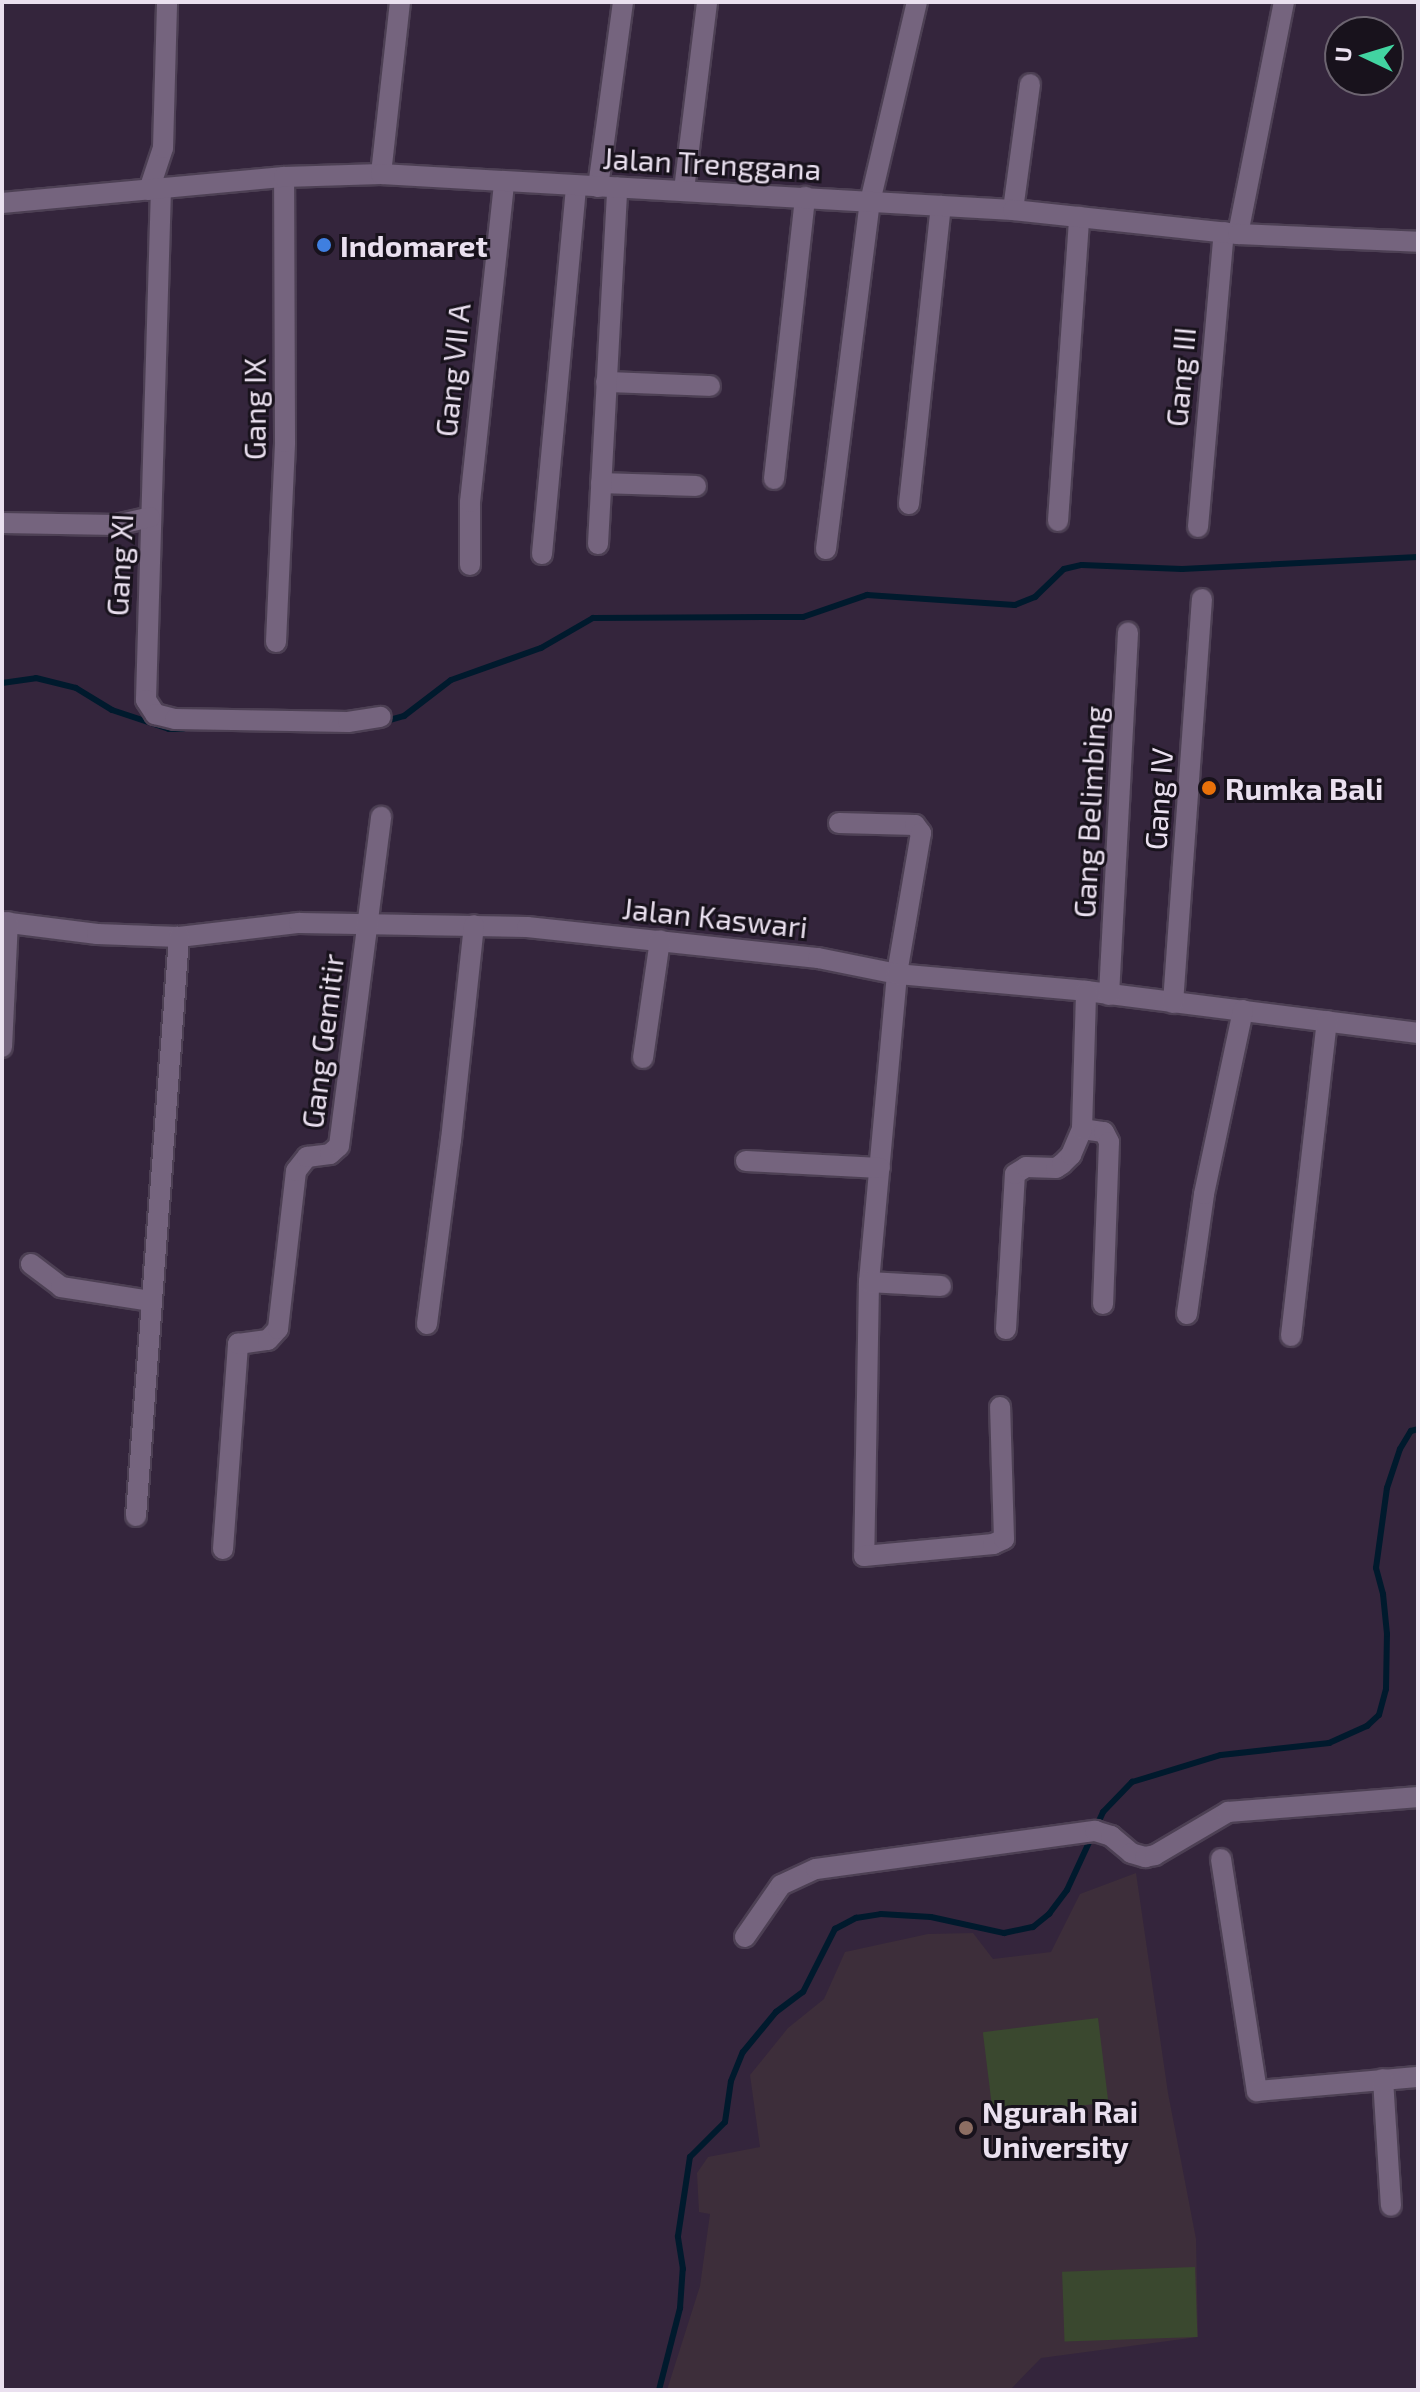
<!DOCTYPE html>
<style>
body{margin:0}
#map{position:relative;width:1420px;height:2392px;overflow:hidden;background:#34253c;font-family:"Exo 2",sans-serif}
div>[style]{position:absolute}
.education>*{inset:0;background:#3d2e3a}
.green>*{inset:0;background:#3a482f;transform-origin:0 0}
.stream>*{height:6px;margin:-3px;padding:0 3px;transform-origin:3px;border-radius:3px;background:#001a2d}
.roads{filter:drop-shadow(2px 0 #4d4054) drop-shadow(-2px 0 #4d4054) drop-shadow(0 2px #4d4054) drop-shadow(0 -2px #4d4054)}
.minor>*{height:20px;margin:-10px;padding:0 10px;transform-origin:10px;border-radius:10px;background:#75647e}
.tertiary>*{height:20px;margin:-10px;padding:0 10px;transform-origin:10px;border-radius:10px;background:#75647e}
.secondary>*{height:20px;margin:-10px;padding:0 10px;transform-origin:10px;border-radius:10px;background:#75647e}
.dots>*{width:22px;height:22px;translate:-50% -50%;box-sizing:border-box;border:4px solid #18121c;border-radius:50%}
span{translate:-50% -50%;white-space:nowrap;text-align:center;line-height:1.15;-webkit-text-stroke:6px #18121c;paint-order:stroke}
.street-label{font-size:30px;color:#eae0ef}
.poi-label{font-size:30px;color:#eae0ef;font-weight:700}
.left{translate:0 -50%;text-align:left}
.frame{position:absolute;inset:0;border:4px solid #eae0ef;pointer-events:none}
.north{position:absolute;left:1324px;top:16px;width:80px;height:80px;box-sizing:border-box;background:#18121c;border:2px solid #6c6470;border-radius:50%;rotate:274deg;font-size:22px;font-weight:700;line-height:32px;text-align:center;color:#eae0ef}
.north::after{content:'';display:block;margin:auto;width:28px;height:36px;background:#42d4a1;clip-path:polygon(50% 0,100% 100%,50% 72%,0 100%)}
</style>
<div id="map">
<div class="education">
<i style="clip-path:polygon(1136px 1873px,1168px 2093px,1196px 2239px,1198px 2337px,1041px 2358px,1011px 2389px,667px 2390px,700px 2286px,710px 2214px,699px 2212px,697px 2173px,708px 2157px,760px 2147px,750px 2075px,788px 2028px,824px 1999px,845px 1952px,928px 1934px,973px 1933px,993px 1959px,1051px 1952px,1080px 1894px)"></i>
</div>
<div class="green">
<i style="left:1098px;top:2018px;width:85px;height:116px;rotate:83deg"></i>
<i style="left:1195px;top:2267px;width:70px;height:133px;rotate:88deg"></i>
</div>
<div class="stream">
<i style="left:2px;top:683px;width:34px;rotate:-8deg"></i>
<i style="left:36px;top:678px;width:41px;rotate:14deg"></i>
<i style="left:76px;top:688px;width:42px;rotate:31.4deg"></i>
<i style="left:112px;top:710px;width:60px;rotate:18.4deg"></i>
<i style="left:169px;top:729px;width:14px"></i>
<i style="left:386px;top:721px;width:19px;rotate:-16deg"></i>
<i style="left:404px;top:716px;width:59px;rotate:-37.5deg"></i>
<i style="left:451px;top:680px;width:96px;rotate:-19.6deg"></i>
<i style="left:541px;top:648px;width:60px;rotate:-30deg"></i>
<i style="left:593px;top:618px;width:210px;rotate:-0.3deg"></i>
<i style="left:803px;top:617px;width:68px;rotate:-19deg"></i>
<i style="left:867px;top:595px;width:148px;rotate:3.9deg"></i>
<i style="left:1015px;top:605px;width:22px;rotate:-22deg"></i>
<i style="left:1035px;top:597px;width:40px;rotate:-44deg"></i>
<i style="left:1064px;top:569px;width:18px;rotate:-13deg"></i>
<i style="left:1082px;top:565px;width:100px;rotate:2.3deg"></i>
<i style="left:1182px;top:569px;width:236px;rotate:-2.9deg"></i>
<i style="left:659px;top:2390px;width:85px;rotate:-75.6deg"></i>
<i style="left:680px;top:2308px;width:39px;rotate:-86deg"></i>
<i style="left:683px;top:2269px;width:33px;rotate:-99deg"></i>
<i style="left:678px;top:2236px;width:80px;rotate:-81.4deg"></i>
<i style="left:690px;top:2157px;width:49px;rotate:-45deg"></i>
<i style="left:725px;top:2122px;width:41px;rotate:-81.7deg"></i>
<i style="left:731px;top:2081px;width:31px;rotate:-68deg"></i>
<i style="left:743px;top:2052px;width:52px;rotate:-50.5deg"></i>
<i style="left:776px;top:2012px;width:34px;rotate:-37deg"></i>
<i style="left:803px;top:1992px;width:71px;rotate:-63.1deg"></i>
<i style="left:835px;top:1929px;width:24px;rotate:-28deg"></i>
<i style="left:856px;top:1918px;width:25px;rotate:-9deg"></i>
<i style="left:881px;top:1914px;width:50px;rotate:3.4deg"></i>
<i style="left:931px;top:1917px;width:75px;rotate:12.4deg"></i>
<i style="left:1004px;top:1933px;width:30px;rotate:-12deg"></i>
<i style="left:1033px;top:1927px;width:21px;rotate:-39deg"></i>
<i style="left:1049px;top:1914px;width:30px;rotate:-53deg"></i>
<i style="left:1067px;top:1890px;width:86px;rotate:-65.2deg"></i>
<i style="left:1103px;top:1812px;width:42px;rotate:-46deg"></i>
<i style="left:1132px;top:1782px;width:93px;rotate:-16.9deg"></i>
<i style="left:1221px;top:1755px;width:109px;rotate:-6.3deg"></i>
<i style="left:1329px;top:1743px;width:42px;rotate:-24.1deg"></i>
<i style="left:1367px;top:1726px;width:16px;rotate:-43deg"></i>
<i style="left:1379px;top:1715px;width:27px;rotate:-75deg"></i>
<i style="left:1386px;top:1689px;width:55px;rotate:-89deg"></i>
<i style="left:1387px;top:1634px;width:40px;rotate:-95.7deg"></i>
<i style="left:1383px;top:1594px;width:27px;rotate:-105deg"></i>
<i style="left:1376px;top:1568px;width:81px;rotate:-82.2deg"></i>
<i style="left:1387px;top:1488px;width:41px;rotate:-71.6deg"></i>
<i style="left:1400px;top:1449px;width:21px;rotate:-59deg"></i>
<i style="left:1411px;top:1431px;width:7px;rotate:-16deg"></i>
</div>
<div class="roads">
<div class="minor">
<i style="left:381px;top:174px;width:173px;rotate:-83.7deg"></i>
<i style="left:598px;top:187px;width:187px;rotate:-82.3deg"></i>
<i style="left:161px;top:188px;width:512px;rotate:91.68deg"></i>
<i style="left:146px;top:700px;width:17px;rotate:57deg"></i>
<i style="left:155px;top:714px;width:21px;rotate:14deg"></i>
<i style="left:175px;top:719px;width:173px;rotate:1deg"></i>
<i style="left:348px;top:722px;width:33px;rotate:-9deg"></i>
<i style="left:684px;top:190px;width:189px;rotate:-83deg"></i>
<i style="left:1013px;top:210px;width:127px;rotate:-82.3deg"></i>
<i style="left:1238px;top:234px;width:237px;rotate:-78.8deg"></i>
<i style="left:606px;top:382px;width:104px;rotate:2.2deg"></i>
<i style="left:774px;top:479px;width:284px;rotate:-83.7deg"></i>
<i style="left:601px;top:483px;width:95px;rotate:1.8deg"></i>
<i style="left:909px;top:504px;width:300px;rotate:-83.9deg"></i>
<i style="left:1058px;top:521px;width:305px;rotate:-86deg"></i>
<i style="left:2px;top:523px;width:114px;rotate:1deg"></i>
<i style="left:116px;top:525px;width:35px;rotate:-13deg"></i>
<i style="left:1198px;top:527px;width:296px;rotate:-85deg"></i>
<i style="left:598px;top:544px;width:357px;rotate:-86.9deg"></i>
<i style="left:826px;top:549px;width:350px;rotate:-82.8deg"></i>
<i style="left:870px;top:202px;width:205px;rotate:-76.8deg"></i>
<i style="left:542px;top:554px;width:370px;rotate:-84.7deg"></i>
<i style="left:470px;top:565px;width:63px;rotate:-90deg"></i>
<i style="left:470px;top:502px;width:322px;rotate:-83.9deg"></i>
<i style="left:276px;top:642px;width:200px;rotate:-87.4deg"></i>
<i style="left:285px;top:442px;width:265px;rotate:-90.2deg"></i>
<i style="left:839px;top:823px;width:76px;rotate:1.5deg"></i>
<i style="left:915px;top:825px;width:10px;rotate:53deg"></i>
<i style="left:921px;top:833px;width:143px;rotate:99.7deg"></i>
<i style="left:897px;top:974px;width:309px;rotate:95.2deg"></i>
<i style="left:869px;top:1282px;width:274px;rotate:91deg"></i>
<i style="left:864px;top:1556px;width:130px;rotate:-5.3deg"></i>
<i style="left:993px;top:1544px;width:12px;rotate:-24deg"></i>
<i style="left:1004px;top:1539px;width:132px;rotate:-91.7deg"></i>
<i style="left:2px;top:922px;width:96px;rotate:7.2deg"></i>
<i style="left:97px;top:934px;width:82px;rotate:2.1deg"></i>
<i style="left:179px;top:937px;width:121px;rotate:-6.7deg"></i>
<i style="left:299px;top:923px;width:228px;rotate:1deg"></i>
<i style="left:527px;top:927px;width:293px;rotate:6.1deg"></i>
<i style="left:818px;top:958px;width:81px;rotate:11.4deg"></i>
<i style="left:897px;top:974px;width:190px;rotate:5.1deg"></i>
<i style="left:1086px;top:991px;width:335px;rotate:7.2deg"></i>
<i style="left:1109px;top:995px;width:363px;rotate:-87deg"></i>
<i style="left:1173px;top:1003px;width:405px;rotate:-85.9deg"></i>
<i style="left:2px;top:1047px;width:125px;rotate:-87.3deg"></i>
<i style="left:643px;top:1058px;width:119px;rotate:-81.8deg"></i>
<i style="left:1082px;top:1129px;width:22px;rotate:8deg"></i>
<i style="left:1104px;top:1132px;width:11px;rotate:63deg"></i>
<i style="left:1109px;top:1142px;width:162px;rotate:92.1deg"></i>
<i style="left:746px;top:1161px;width:134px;rotate:3deg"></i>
<i style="left:31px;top:1264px;width:38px;rotate:37deg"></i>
<i style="left:61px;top:1287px;width:90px;rotate:8.9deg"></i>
<i style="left:869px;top:1282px;width:72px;rotate:3.2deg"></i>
<i style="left:1187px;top:1314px;width:121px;rotate:-81.9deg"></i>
<i style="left:1204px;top:1194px;width:188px;rotate:-78deg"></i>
<i style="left:427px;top:1324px;width:186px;rotate:-82.6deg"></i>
<i style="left:451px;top:1140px;width:216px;rotate:-83.9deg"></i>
<i style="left:1006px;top:1329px;width:155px;rotate:-86.7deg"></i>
<i style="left:1015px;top:1174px;width:13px;rotate:-32deg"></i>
<i style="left:1026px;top:1167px;width:30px;rotate:2deg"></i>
<i style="left:1056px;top:1168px;width:7px;rotate:-34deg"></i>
<i style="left:1062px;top:1164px;width:13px;rotate:-45deg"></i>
<i style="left:1071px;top:1155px;width:28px;rotate:-67deg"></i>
<i style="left:1082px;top:1129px;width:138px;rotate:-88.3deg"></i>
<i style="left:1291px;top:1336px;width:317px;rotate:-83.5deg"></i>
<i style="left:136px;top:1516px;width:581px;rotate:-85.75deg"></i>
<i style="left:223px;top:1549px;width:206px;rotate:-85.8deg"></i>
<i style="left:238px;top:1344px;width:30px;rotate:-8deg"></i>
<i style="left:268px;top:1340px;width:15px;rotate:-48deg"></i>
<i style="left:278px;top:1329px;width:159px;rotate:-83.5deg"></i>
<i style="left:296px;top:1171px;width:18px;rotate:-52deg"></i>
<i style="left:307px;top:1157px;width:23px;rotate:-7deg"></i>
<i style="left:330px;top:1154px;width:12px;rotate:-42deg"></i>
<i style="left:339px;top:1146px;width:332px;rotate:-82.7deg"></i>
<i style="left:1221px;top:1859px;width:235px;rotate:81.2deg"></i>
<i style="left:1257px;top:2091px;width:162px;rotate:-5deg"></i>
<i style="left:745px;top:1937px;width:63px;rotate:-55.3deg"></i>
<i style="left:781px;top:1885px;width:38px;rotate:-25deg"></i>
<i style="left:816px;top:1869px;width:282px;rotate:-7.8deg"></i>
<i style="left:1095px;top:1831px;width:17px;rotate:17deg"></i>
<i style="left:1111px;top:1836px;width:26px;rotate:40deg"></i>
<i style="left:1131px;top:1853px;width:15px;rotate:16deg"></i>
<i style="left:1145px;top:1857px;width:10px;rotate:-11deg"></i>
<i style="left:1155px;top:1855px;width:85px;rotate:-30.5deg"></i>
<i style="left:1228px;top:1812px;width:191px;rotate:-4.5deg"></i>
<i style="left:1383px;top:2079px;width:127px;rotate:86.4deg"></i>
</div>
<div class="tertiary">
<i style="left:149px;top:190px;width:44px;rotate:-71.6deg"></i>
<i style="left:163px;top:148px;width:146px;rotate:-88.4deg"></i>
</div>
<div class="secondary">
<i style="left:2px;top:203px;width:283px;rotate:-5.3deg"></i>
<i style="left:284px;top:177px;width:97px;rotate:-1.8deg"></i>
<i style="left:381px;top:174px;width:633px;rotate:3.26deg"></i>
<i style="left:1013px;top:210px;width:226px;rotate:6.1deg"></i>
<i style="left:1238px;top:234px;width:180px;rotate:2.5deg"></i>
</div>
</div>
<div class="dots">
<i style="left:324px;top:245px;background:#3f7fe0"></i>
<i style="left:1209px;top:788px;background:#e8710a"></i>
<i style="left:966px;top:2128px;background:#8d6e63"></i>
</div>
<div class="street-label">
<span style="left:712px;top:163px;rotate:3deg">Jalan Trenggana</span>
<span style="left:452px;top:370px;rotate:-84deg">Gang VII A</span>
<span style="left:1180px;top:377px;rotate:-85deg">Gang III</span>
<span style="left:254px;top:409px;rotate:-90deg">Gang IX</span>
<span style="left:119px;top:565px;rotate:-87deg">Gang XI</span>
<span style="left:1158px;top:799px;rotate:-86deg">Gang IV</span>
<span style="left:1089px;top:812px;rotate:-87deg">Gang Belimbing</span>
<span style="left:715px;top:917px;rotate:6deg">Jalan Kaswari</span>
<span style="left:322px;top:1041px;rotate:-83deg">Gang Gemitir</span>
</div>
<div class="poi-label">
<span class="left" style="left:340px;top:245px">Indomaret</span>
<span class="left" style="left:1225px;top:788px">Rumka Bali</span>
<span class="left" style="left:982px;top:2128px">Ngurah Rai<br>University</span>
</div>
<div class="frame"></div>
<div class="north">U</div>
</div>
